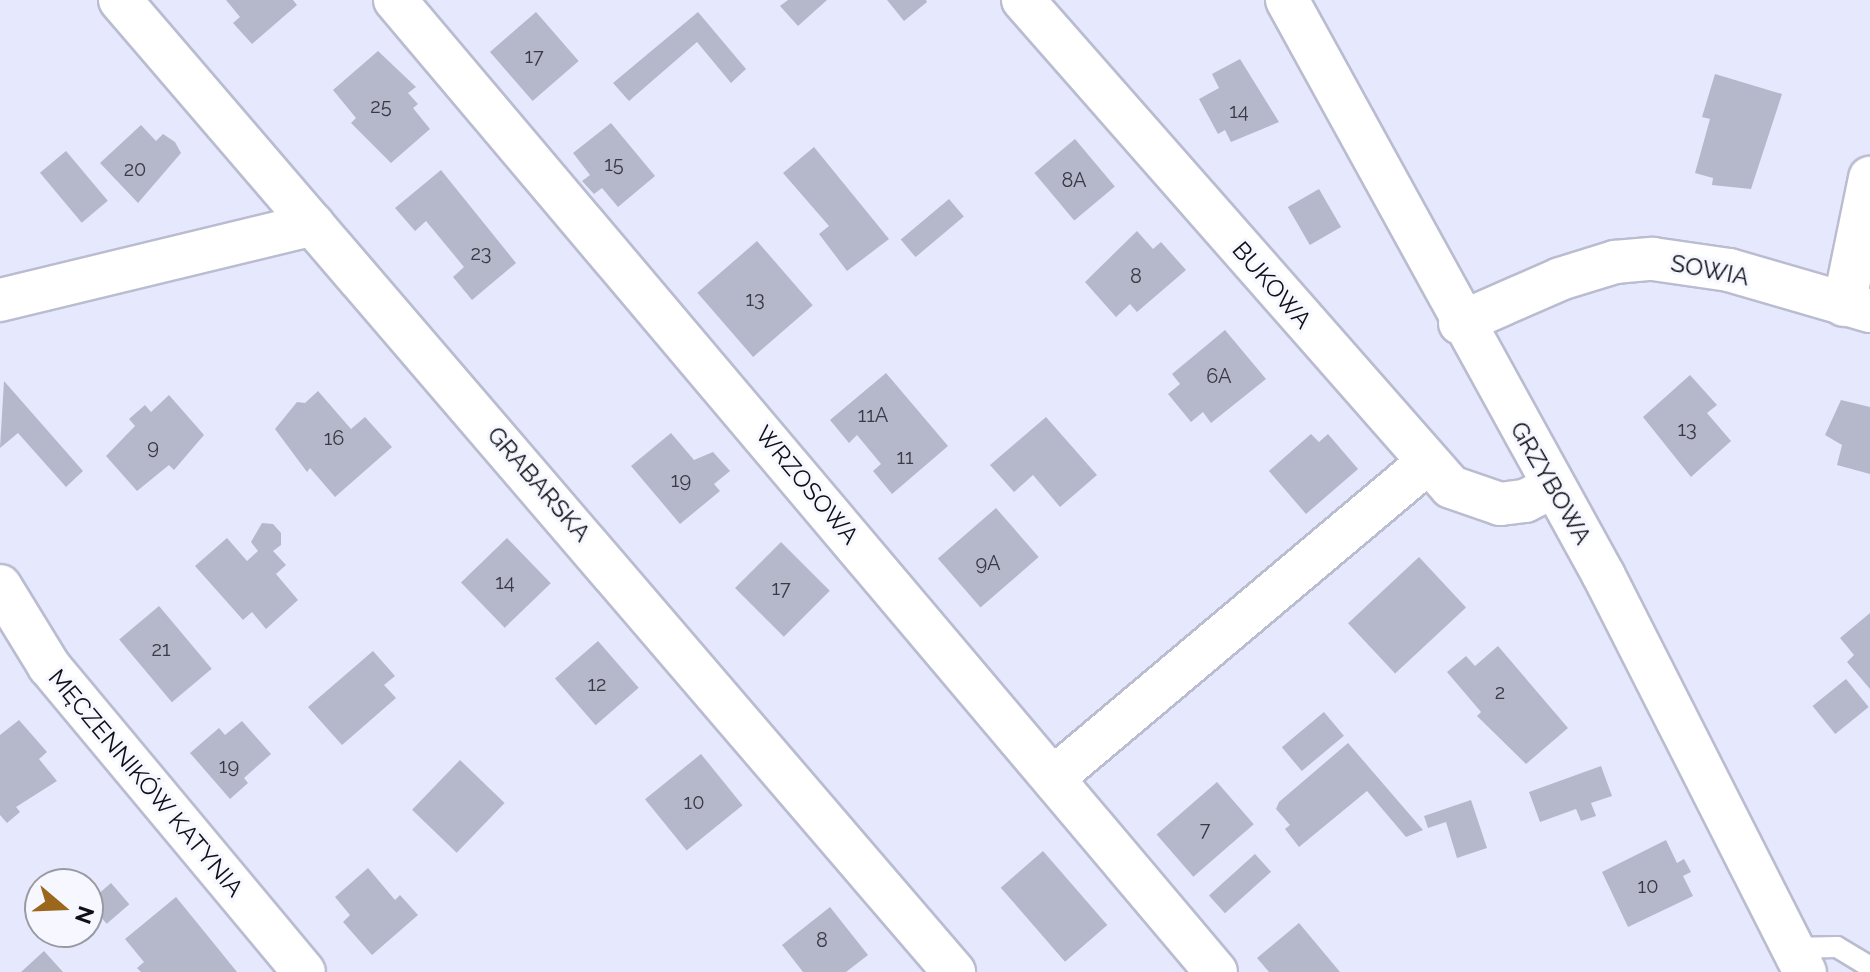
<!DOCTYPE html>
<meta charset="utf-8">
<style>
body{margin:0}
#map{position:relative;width:1870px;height:972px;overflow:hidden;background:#e6e9fd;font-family:Raleway,sans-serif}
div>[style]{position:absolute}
.building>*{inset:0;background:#b5b7ca;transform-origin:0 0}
.roads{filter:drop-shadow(2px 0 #babcd0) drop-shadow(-2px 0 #babcd0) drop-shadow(0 2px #babcd0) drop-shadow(0 -2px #babcd0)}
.service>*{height:20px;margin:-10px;padding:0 10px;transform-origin:10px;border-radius:10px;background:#fff}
.minor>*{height:42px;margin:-21px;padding:0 21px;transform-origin:21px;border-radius:21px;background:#fff}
span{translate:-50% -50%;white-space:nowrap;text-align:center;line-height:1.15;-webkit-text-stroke:6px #f6f7ff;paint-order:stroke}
.number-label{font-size:20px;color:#383a44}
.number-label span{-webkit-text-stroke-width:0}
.street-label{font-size:24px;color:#0f1017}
.north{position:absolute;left:24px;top:868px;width:80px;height:80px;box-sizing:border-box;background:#f6f7ff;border:2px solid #9a9ba2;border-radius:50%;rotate:109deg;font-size:22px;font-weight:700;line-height:32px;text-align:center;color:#0f1017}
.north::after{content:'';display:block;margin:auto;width:28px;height:36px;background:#9a671c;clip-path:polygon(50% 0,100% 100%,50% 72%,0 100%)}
</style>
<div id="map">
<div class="building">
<i style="clip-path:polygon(226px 0,293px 0,297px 5px,252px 44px,233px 23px,240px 17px)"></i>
<i style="clip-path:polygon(788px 0,827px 0,798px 26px,780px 6px)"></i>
<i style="clip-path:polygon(887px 0,926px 0,927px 2px,904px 21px)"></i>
<i style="left:536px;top:12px;width:65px;height:61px;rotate:49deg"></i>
<i style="clip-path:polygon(698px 12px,746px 69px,731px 83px,697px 42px,629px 101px,613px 83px)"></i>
<i style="clip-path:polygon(378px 51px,416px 87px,408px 93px,418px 104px,413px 108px,430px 129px,391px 163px,351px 123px,356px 118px,333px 90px)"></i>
<i style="clip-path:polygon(1240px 59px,1279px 122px,1231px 142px,1225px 130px,1218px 134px,1199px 99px,1219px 88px,1212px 74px)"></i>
<i style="clip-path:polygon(1715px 74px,1782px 94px,1751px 189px,1712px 185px,1713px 178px,1695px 173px,1710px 119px,1702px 117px)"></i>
<i style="clip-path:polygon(611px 123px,655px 176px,618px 207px,602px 188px,594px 194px,582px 181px,590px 175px,573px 153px)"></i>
<i style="clip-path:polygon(141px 125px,156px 141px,163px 134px,175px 142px,181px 153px,138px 203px,100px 163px)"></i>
<i style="left:1075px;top:139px;width:62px;height:53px;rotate:50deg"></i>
<i style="clip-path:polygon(814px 147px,889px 239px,847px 271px,819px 234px,829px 226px,783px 173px)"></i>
<i style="left:66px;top:151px;width:65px;height:34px;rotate:50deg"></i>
<i style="clip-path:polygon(441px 170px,516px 263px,472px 300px,453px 277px,464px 267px,426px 221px,415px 231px,395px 208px)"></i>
<i style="left:1319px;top:189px;width:44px;height:36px;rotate:60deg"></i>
<i style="left:949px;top:199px;width:23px;height:63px;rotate:50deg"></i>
<i style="clip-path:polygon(1137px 231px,1153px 249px,1161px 242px,1186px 270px,1137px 312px,1130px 304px,1116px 317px,1085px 282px)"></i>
<i style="left:757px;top:241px;width:85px;height:79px;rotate:49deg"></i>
<i style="clip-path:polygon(1225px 330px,1266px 379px,1211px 423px,1203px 412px,1191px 422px,1168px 394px,1180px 384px,1172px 374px)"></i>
<i style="clip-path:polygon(886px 373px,948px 446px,892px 494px,873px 471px,881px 464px,857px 435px,849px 443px,830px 420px)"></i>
<i style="clip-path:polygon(1690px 375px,1717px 405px,1707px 413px,1731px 441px,1691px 477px,1643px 417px)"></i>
<i style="clip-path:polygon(4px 381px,83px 471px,66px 487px,18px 433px,0 448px)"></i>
<i style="clip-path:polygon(318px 391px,351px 429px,365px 417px,392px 447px,335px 497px,310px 468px,307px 472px,275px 429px,297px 402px,305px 403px)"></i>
<i style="clip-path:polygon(169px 395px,204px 435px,174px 470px,169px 465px,137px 491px,106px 456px,135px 426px,129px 419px,145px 405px,151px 412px)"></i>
<i style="clip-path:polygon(1841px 400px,1870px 407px,1870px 474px,1837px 465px,1842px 445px,1825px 435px)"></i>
<i style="clip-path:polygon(1046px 417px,1097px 475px,1060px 507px,1033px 475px,1014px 492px,990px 465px)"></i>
<i style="clip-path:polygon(671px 433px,694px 460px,713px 452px,730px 471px,714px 484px,720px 491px,680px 524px,631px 466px)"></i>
<i style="clip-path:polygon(1311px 434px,1319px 442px,1328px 434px,1358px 469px,1306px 514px,1269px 471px)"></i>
<i style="left:996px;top:508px;width:65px;height:77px;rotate:49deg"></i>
<i style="clip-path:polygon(262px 523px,273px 524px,281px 533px,281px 545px,273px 551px,286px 565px,276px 574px,298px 600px,266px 629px,252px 612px,243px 620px,195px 566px,227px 538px,247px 561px,258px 551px,251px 542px)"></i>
<i style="left:507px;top:538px;width:63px;height:64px;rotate:46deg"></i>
<i style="left:781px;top:542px;width:69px;height:65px;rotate:45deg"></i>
<i style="left:1419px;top:557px;width:69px;height:97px;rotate:47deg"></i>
<i style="left:159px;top:606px;width:82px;height:52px;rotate:50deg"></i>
<i style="clip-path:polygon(1870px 613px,1870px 689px,1847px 662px,1854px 655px,1840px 638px)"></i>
<i style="left:598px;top:641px;width:62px;height:57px;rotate:49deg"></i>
<i style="clip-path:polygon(1498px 646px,1568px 728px,1526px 764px,1477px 716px,1481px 712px,1447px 672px,1466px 656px,1475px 666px)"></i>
<i style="clip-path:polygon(373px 651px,395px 676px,384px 685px,396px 698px,342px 745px,308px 707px)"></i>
<i style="left:1846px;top:679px;width:36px;height:43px;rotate:51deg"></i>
<i style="left:1324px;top:712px;width:31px;height:55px;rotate:50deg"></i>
<i style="clip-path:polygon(19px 720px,47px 752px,39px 759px,57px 781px,16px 807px,20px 812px,7px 823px,0 815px,0 735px)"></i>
<i style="clip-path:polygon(242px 721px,271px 754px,244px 778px,248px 783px,230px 799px,190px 753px,219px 728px,225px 735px)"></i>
<i style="clip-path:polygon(1348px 743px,1423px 830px,1406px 837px,1367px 791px,1299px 847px,1285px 829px,1290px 825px,1276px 809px,1279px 802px)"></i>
<i style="left:701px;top:754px;width:66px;height:72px;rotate:51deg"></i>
<i style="left:460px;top:760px;width:62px;height:69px;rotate:44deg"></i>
<i style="clip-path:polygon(1601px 766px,1612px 796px,1591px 803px,1596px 816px,1581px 821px,1576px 809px,1540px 822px,1529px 792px)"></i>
<i style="left:1217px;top:782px;width:56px;height:80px;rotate:49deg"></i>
<i style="clip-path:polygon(1471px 800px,1487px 848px,1457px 858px,1446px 822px,1428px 828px,1424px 816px)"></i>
<i style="clip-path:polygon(1666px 840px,1677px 863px,1684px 859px,1691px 872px,1683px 876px,1693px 896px,1628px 927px,1602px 872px)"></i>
<i style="left:1043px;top:851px;width:98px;height:56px;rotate:49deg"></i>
<i style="left:1255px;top:854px;width:24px;height:62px;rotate:48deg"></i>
<i style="clip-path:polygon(368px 868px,395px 900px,400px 895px,418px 915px,372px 955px,343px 922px,350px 915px,335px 897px)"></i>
<i style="left:111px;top:883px;width:28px;height:30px;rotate:49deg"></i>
<i style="clip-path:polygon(176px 897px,207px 935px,237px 972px,141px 972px,137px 968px,144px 962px,125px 939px)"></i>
<i style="clip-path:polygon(830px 907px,868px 955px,846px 972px,803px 972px,782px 945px)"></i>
<i style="clip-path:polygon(1299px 923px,1340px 972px,1269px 972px,1257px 958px)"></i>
<i style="clip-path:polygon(44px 951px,63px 972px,21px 972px)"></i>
</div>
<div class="roads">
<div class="service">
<i style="left:1792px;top:948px;width:45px;rotate:-1.3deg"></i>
<i style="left:1837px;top:947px;width:39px;rotate:31deg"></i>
</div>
<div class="minor">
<i style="left:120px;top:0;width:1281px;rotate:49.37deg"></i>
<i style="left:395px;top:0;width:1272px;rotate:49.81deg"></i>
<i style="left:1023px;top:0;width:648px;rotate:48.69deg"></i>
<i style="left:1451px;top:487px;width:52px;rotate:19.1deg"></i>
<i style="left:1500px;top:504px;width:25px;rotate:-7deg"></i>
<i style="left:1525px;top:501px;width:30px;rotate:-27deg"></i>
<i style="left:1287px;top:0;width:657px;rotate:61.17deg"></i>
<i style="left:1604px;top:576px;width:444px;rotate:63.1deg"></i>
<i style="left:0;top:300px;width:322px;rotate:-13.6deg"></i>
<i style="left:1844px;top:305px;width:130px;rotate:-78.4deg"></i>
<i style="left:1460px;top:323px;width:109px;rotate:-23.7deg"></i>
<i style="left:1560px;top:279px;width:58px;rotate:-17.2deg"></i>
<i style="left:1615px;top:262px;width:38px;rotate:-5deg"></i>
<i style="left:1653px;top:259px;width:77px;rotate:8.2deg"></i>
<i style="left:1729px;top:270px;width:147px;rotate:16.2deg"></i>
<i style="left:0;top:586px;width:94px;rotate:58.5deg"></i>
<i style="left:49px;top:666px;width:398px;rotate:50.2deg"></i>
<i style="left:1053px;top:778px;width:489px;rotate:-40.1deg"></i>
</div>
</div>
<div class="number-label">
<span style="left:534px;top:56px">17</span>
<span style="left:381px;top:106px">25</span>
<span style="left:1239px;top:111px">14</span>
<span style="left:614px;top:164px">15</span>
<span style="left:135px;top:169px">20</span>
<span style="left:1074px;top:180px">8A</span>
<span style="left:481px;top:253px">23</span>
<span style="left:1136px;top:276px">8</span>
<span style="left:755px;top:299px">13</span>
<span style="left:1219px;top:376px">6A</span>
<span style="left:873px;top:415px">11A</span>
<span style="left:1687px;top:429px">13</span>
<span style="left:334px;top:438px">16</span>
<span style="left:153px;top:447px">9</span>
<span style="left:905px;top:457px">11</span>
<span style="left:681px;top:480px">19</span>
<span style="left:988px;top:563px">9A</span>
<span style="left:505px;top:582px">14</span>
<span style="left:781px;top:588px">17</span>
<span style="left:161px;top:649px">21</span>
<span style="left:597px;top:684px">12</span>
<span style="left:1500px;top:692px">2</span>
<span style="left:229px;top:766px">19</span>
<span style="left:694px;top:802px">10</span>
<span style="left:1205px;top:829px">7</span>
<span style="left:1648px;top:886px">10</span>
<span style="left:822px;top:940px">8</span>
</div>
<div class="street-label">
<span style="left:1710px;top:270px;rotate:11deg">SOWIA</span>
<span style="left:1272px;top:285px;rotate:49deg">BUKOWA</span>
<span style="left:1551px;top:483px;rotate:60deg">GRZYBOWA</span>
<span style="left:539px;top:484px;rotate:49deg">GRABARSKA</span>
<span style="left:807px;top:485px;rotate:50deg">WRZOSOWA</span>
<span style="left:146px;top:783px;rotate:50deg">MĘCZENNIKÓW KATYNIA</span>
</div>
<div class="north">N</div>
</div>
